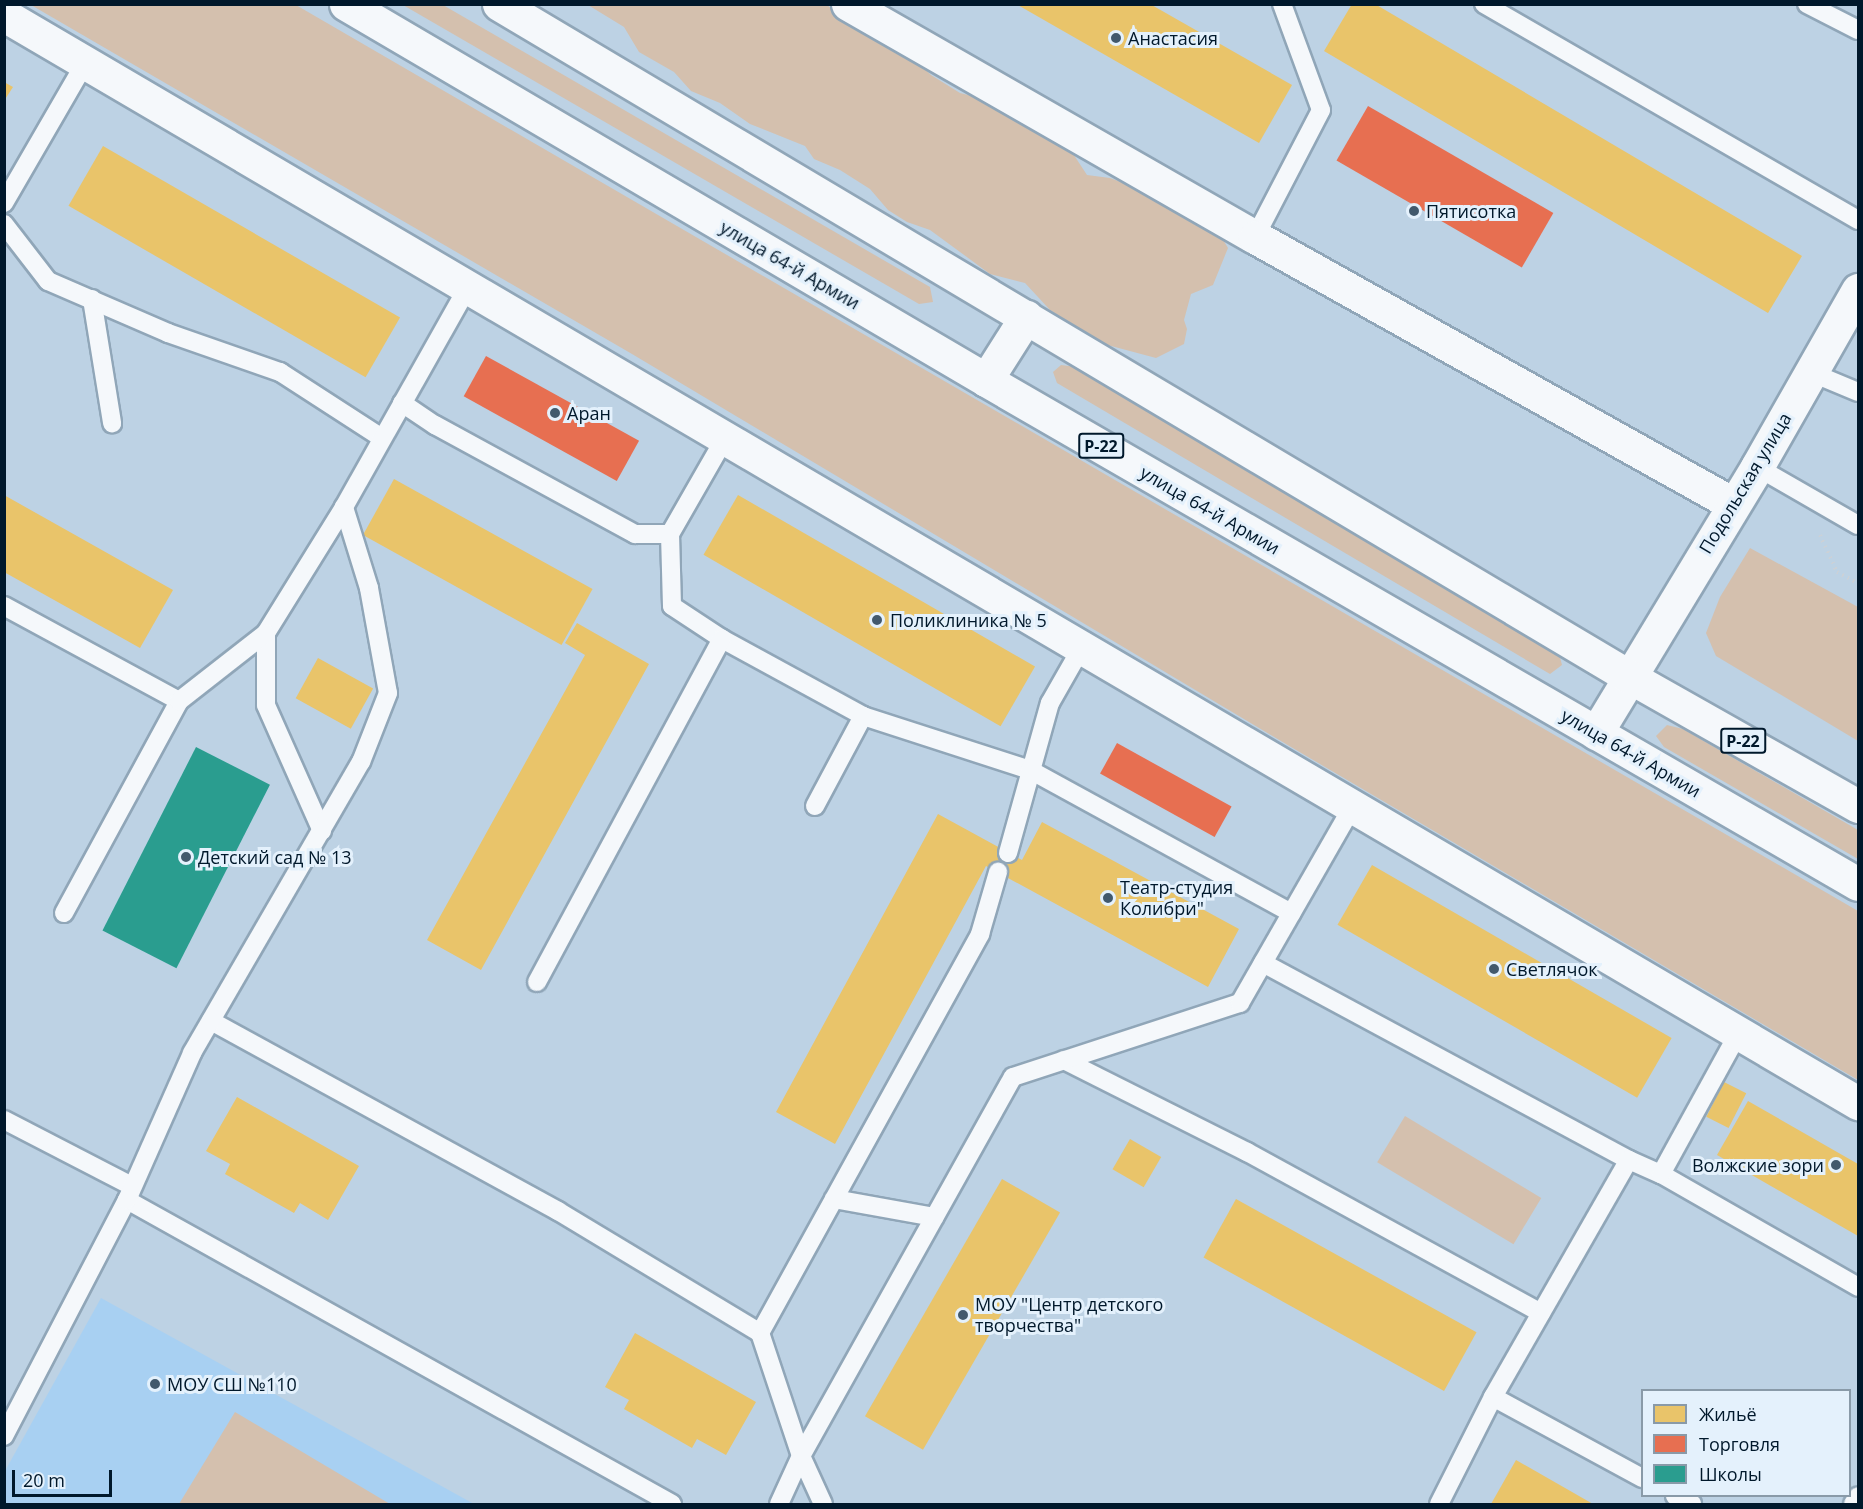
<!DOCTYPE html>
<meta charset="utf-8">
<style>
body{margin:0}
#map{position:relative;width:1863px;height:1509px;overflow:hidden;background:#bdd2e4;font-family:"Open Sans",sans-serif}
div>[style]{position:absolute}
.built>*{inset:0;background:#a8d0f2}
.green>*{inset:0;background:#d4c0ae;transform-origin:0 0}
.homes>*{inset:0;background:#e9c46a;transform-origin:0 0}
.shops>*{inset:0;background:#e76f51;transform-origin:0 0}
.schools>*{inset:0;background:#2a9d8f;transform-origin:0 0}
.path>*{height:4px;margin-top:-2px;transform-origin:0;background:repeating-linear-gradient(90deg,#cbd1d7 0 1.5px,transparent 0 6px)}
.roads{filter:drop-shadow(2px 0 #90a6b8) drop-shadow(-2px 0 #90a6b8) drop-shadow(0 2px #90a6b8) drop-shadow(0 -2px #90a6b8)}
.lane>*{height:18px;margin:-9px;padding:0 9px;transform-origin:9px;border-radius:9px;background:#f5f8fb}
.street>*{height:33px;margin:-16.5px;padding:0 16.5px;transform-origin:16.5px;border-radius:16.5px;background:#f5f8fb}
.secondary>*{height:33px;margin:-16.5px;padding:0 16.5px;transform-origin:16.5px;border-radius:16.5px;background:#f5f8fb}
.highway>*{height:33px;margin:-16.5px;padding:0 16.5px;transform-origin:16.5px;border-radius:16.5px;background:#f5f8fb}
.dots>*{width:16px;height:16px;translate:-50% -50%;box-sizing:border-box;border:3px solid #e4f1fc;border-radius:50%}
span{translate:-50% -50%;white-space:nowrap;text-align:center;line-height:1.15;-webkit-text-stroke:6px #e4f1fc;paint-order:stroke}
.shield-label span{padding:2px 4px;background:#e4f1fc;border:2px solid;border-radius:4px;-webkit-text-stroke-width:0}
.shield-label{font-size:16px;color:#00182b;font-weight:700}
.poi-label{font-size:18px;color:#00182b}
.left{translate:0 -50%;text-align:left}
.right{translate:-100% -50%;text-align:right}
.street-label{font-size:18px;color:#00182b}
.frame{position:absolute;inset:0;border:6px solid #00182b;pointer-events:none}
.legend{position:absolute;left:1641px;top:1389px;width:210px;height:108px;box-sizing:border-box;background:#e4f1fc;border:2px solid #899aa8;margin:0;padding:8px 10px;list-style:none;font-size:18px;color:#00182b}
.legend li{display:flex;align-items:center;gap:12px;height:30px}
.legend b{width:30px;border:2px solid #899aa8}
.scale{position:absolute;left:12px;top:1470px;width:100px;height:27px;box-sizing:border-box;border:3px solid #00182b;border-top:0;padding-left:8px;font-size:18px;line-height:21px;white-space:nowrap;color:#00182b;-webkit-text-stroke:4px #e4f1fc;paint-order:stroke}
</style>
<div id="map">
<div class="built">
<i style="clip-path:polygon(101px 1298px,474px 1504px,5px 1504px,5px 1471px)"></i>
</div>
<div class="green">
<i style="clip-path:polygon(31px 5px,296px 5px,1858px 911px,1858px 1080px,1291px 747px,632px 354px)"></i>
<i style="clip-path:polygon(403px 5px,443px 5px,930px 287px,933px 302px,919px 304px)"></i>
<i style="clip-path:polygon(588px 5px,827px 5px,865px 35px,895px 40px,931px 75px,960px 93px,1003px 104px,1068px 146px,1087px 175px,1110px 178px,1161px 197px,1216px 228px,1228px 248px,1213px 285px,1191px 294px,1184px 320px,1187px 329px,1184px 344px,1156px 358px,1100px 343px,1050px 310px,1025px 283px,990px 274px,930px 230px,907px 222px,888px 210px,870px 189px,840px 170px,814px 159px,805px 146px,750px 124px,720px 103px,691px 91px,674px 72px,639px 52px,624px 27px)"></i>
<i style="clip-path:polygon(1061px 365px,1077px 367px,1559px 654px,1562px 665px,1550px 674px,1057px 383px,1053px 372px)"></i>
<i style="clip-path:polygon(1750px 548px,1858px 607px,1858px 741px,1716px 656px,1706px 633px,1720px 597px)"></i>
<i style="clip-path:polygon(1667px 725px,1683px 729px,1858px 830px,1858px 859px,1664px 747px,1656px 736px)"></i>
<i style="left:1405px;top:1116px;width:159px;height:54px;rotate:31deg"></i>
<i style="clip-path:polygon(235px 1412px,390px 1504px,179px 1504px)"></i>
</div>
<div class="homes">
<i style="clip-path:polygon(1016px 4px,1150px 4px,1292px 85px,1259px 143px)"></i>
<i style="clip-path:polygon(1352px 4px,1375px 4px,1802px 256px,1768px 313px,1324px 51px)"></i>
<i style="clip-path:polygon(4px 82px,13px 87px,4px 101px)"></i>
<i style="left:103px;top:146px;width:343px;height:69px;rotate:30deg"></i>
<i style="left:394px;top:479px;width:227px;height:64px;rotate:29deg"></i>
<i style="clip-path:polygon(4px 495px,173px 590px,140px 648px,4px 572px)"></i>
<i style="left:738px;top:495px;width:343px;height:69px;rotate:30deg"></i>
<i style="clip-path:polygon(577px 623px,649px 664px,481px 970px,427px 940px,585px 655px,565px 643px)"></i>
<i style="left:318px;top:658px;width:63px;height:46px;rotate:29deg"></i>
<i style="clip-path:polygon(938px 814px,1022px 860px,1042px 822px,1239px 929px,1208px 987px,986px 866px,835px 1144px,776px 1112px)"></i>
<i style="left:1372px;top:865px;width:346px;height:69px;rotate:30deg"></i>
<i style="left:1724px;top:1082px;width:25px;height:39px;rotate:27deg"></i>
<i style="clip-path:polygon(237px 1097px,359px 1166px,328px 1220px,300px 1203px,294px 1213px,225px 1174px,230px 1164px,206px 1151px)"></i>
<i style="clip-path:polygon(1748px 1101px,1858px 1164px,1858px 1236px,1717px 1155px)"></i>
<i style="left:1130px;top:1139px;width:36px;height:35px;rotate:30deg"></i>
<i style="left:1002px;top:1179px;width:67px;height:274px;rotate:30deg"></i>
<i style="left:1236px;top:1199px;width:275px;height:67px;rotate:29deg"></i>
<i style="clip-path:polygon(635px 1333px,756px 1402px,726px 1455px,697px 1439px,692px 1448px,624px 1409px,629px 1400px,605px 1387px)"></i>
<i style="clip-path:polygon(1516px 1460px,1593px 1504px,1491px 1504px)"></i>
</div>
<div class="shops">
<i style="left:1368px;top:106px;width:214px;height:63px;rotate:30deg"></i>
<i style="left:486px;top:356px;width:175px;height:46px;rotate:29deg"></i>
<i style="left:1117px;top:743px;width:131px;height:35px;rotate:29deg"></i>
</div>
<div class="schools">
<i style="left:196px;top:747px;width:83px;height:206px;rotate:27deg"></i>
</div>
<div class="path">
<i style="left:1820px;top:535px;width:41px;rotate:65.3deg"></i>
<i style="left:1837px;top:572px;width:24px;rotate:28deg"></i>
</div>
<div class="roads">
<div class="lane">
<i style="left:1484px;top:4px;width:432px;rotate:30deg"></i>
<i style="left:1807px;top:4px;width:57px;rotate:27deg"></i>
<i style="left:4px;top:203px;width:162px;rotate:-59.9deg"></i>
<i style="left:4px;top:224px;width:72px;rotate:52.3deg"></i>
<i style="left:48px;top:281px;width:131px;rotate:23.4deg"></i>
<i style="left:168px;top:333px;width:119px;rotate:19.2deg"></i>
<i style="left:280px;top:372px;width:121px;rotate:32.9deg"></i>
<i style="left:1255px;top:237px;width:143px;rotate:-62.5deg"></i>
<i style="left:1321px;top:110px;width:113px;rotate:-110.2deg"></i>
<i style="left:92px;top:299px;width:126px;rotate:80.8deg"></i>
<i style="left:1810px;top:372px;width:52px;rotate:22.6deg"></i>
<i style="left:402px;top:403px;width:40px;rotate:34deg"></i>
<i style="left:435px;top:425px;width:228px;rotate:28.6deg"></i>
<i style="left:635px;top:534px;width:35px"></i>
<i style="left:725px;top:438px;width:111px;rotate:119.8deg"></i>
<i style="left:670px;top:534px;width:72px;rotate:88.4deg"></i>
<i style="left:672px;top:606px;width:60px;rotate:33.4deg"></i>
<i style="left:722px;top:639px;width:161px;rotate:28.6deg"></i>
<i style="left:863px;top:716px;width:176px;rotate:17.9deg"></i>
<i style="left:1030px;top:770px;width:298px;rotate:28.7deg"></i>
<i style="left:1757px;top:467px;width:116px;rotate:29.9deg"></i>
<i style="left:4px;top:606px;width:199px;rotate:28.5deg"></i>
<i style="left:815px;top:806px;width:102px;rotate:-61.9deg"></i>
<i style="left:322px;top:831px;width:138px;rotate:-114deg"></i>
<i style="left:266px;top:705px;width:72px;rotate:-90deg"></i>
<i style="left:266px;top:633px;width:148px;rotate:-58.2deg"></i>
<i style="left:344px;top:507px;width:253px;rotate:-60.6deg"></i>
<i style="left:1008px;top:853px;width:156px;rotate:-74.4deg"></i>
<i style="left:1050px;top:703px;width:64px;rotate:-60.3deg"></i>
<i style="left:64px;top:913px;width:241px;rotate:-61.5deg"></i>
<i style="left:179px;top:701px;width:110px;rotate:-38deg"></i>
<i style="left:1263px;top:963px;width:416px;rotate:28.3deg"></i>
<i style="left:1629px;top:1160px;width:35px;rotate:24deg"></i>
<i style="left:1661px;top:1174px;width:227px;rotate:29.8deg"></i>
<i style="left:537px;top:982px;width:390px;rotate:-61.7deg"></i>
<i style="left:211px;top:1021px;width:396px;rotate:28.7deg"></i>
<i style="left:558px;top:1211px;width:236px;rotate:31.1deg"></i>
<i style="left:1064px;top:1060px;width:205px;rotate:26.7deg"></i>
<i style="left:1247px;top:1152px;width:335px;rotate:28.7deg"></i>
<i style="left:4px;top:1120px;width:144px;rotate:27.3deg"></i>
<i style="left:1661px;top:1174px;width:162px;rotate:-61.2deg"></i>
<i style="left:834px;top:1199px;width:102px;rotate:10.2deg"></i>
<i style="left:127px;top:1200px;width:624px;rotate:29.15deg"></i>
<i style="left:1493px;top:1397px;width:170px;rotate:28.5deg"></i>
<i style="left:4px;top:1436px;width:266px;rotate:-62.5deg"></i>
<i style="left:127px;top:1200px;width:161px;rotate:-66.1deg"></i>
<i style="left:192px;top:1053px;width:337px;rotate:-59.9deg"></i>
<i style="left:361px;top:762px;width:74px;rotate:-68.6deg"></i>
<i style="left:388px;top:693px;width:107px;rotate:-100.3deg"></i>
<i style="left:369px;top:588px;width:85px;rotate:-107.2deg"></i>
<i style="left:1675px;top:1496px;width:19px;rotate:25deg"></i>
<i style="left:779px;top:1504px;width:53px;rotate:-65.4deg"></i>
<i style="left:801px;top:1456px;width:130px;rotate:-108.4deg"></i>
<i style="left:760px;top:1333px;width:456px;rotate:-61.1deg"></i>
<i style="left:980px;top:934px;width:65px;rotate:-73.8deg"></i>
<i style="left:823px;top:1504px;width:53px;rotate:-114.6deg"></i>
<i style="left:801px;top:1456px;width:434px;rotate:-60.8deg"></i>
<i style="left:1013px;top:1077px;width:239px;rotate:-18.1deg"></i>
<i style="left:1240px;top:1003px;width:227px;rotate:-60.2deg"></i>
<i style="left:1439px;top:1504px;width:120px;rotate:-63.2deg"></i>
<i style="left:1493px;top:1397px;width:273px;rotate:-60.2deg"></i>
<i style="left:1853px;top:1504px;width:9px;rotate:-58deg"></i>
</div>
<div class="street">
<i style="left:848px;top:4px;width:469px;rotate:29.8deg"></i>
<i style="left:1255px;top:237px;width:548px;rotate:29.19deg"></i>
<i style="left:1596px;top:733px;width:311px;rotate:-58.8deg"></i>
<i style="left:1757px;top:467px;width:204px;rotate:-60.3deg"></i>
</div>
<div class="secondary">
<i style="left:4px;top:15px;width:2150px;rotate:30.41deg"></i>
</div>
<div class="highway">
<i style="left:346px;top:4px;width:742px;rotate:30.43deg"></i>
<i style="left:986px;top:380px;width:1007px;rotate:30.03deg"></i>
<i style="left:499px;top:4px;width:1314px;rotate:30.76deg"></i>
<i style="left:1628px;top:676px;width:264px;rotate:29.5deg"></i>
<i style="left:986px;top:380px;width:75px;rotate:-57.6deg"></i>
</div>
</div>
<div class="dots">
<i style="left:1116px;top:38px;background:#42596c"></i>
<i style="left:1414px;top:211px;background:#42596c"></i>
<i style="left:555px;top:413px;background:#42596c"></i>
<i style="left:877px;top:620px;background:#42596c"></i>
<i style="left:186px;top:857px;background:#42596c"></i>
<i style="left:1108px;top:898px;background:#42596c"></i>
<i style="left:1494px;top:969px;background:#42596c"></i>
<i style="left:1836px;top:1165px;background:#42596c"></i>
<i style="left:963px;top:1315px;background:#42596c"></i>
<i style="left:155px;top:1384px;background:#42596c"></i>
</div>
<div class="shield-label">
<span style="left:1101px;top:446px">Р-22</span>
<span style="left:1743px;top:741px">Р-22</span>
</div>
<div class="poi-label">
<span class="left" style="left:1128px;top:38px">Анастасия</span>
<span class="left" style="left:1426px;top:211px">Пятисотка</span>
<span class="left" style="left:567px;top:413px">Аран</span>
<span class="left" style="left:890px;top:620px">Поликлиника № 5</span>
<span class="left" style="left:198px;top:857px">Детский сад № 13</span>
<span class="left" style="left:1120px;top:898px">Театр-студия<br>Колибри"</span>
<span class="left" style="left:1506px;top:969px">Светлячок</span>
<span class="right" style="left:1824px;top:1165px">Волжские зори</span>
<span class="left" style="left:975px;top:1315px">МОУ "Центр детского<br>творчества"</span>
<span class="left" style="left:167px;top:1384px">МОУ СШ №110</span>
</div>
<div class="street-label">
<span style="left:790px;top:265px;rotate:30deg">улица 64-й Армии</span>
<span style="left:1745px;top:483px;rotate:-59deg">Подольская улица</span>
<span style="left:1210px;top:510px;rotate:30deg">улица 64-й Армии</span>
<span style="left:1631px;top:753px;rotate:30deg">улица 64-й Армии</span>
</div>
<div class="frame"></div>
<ul class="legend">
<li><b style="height:16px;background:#e9c46a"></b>Жильё</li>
<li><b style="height:16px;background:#e76f51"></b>Торговля</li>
<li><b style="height:16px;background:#2a9d8f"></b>Школы</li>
</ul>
<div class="scale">20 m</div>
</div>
